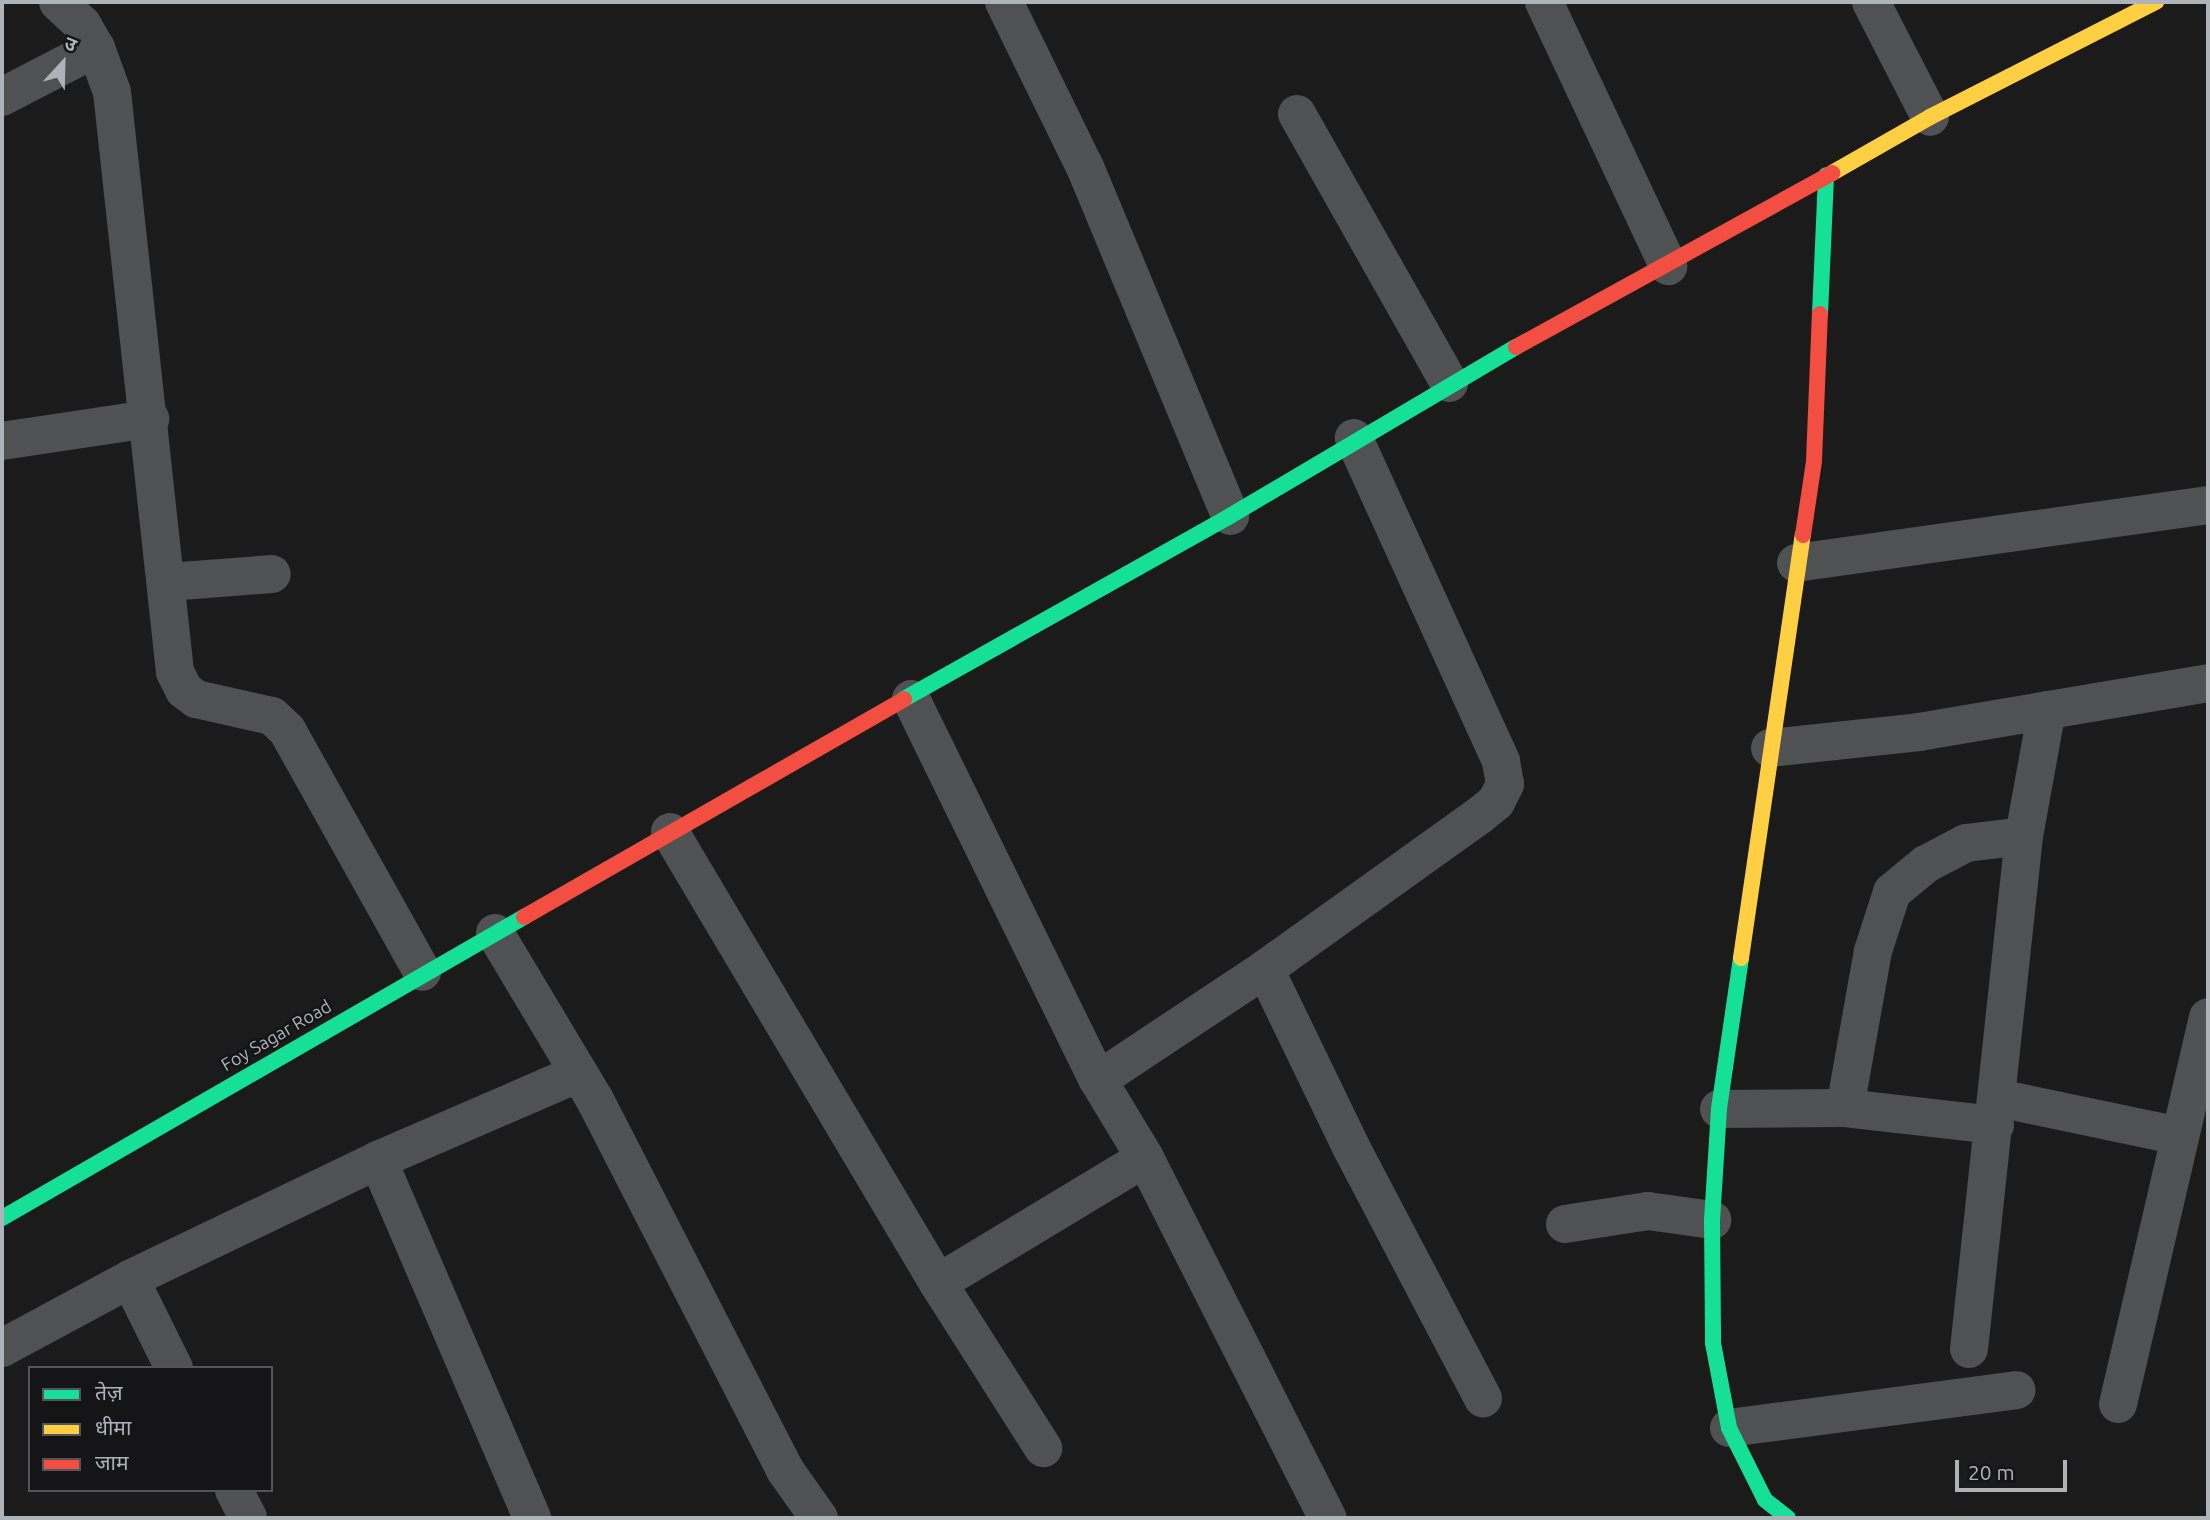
<!DOCTYPE html>
<meta charset="utf-8">
<style>
body{margin:0}
#map{position:relative;width:2210px;height:1520px;overflow:hidden;background:#1b1b1b;font-family:Ubuntu,"Noto Sans Devanagari",sans-serif}
div>[style]{position:absolute}
.street>*{height:38px;margin:-19px;padding:0 19px;transform-origin:19px;border-radius:19px;background:#505153}
.fast>*{height:16px;margin:-8px;padding:0 8px;transform-origin:8px;border-radius:8px;background:#16e098}
.slow>*{height:16px;margin:-8px;padding:0 8px;transform-origin:8px;border-radius:8px;background:#ffcf43}
.jam>*{height:16px;margin:-8px;padding:0 8px;transform-origin:8px;border-radius:8px;background:#f24e42}
span{translate:-50% -50%;white-space:nowrap;text-align:center;line-height:1.15;-webkit-text-stroke:5px #151517;paint-order:stroke}
.street-label{font-size:18px;color:#aeb3ba}
.frame{position:absolute;inset:0;border:4px solid #aeb3ba;pointer-events:none}
.legend{position:absolute;left:28px;top:1366px;width:245px;height:126px;box-sizing:border-box;background:#151517;border:2px solid #525458;margin:0;padding:9px 12px;list-style:none;font-size:21px;color:#aeb3ba}
.legend li{display:flex;align-items:center;gap:14px;height:35px}
.legend b{width:35px;border:2px solid #525458}
.north{position:absolute;left:28px;top:28px;width:70px;height:70px;-webkit-text-stroke:5px #151517;paint-order:stroke;rotate:22deg;font-size:19px;font-weight:700;line-height:28px;text-align:center;color:#aeb3ba}
.north::after{content:'';display:block;margin:auto;width:24px;height:32px;background:#aeb3ba;clip-path:polygon(50% 0,100% 100%,50% 72%,0 100%)}
.scale{position:absolute;left:1955px;top:1460px;width:112px;height:32px;box-sizing:border-box;border:4px solid #aeb3ba;border-top:0;padding-left:9px;font-size:21px;line-height:24px;white-space:nowrap;color:#aeb3ba;-webkit-text-stroke:5px #151517;paint-order:stroke}
</style>
<div id="map">
<div class="street">
<i style="left:58px;top:2px;width:33px;rotate:43deg"></i>
<i style="left:82px;top:24px;width:28px;rotate:60deg"></i>
<i style="left:96px;top:48px;width:47px;rotate:70deg"></i>
<i style="left:112px;top:92px;width:583px;rotate:83.8deg"></i>
<i style="left:175px;top:672px;width:20px;rotate:63deg"></i>
<i style="left:184px;top:690px;width:15px;rotate:37deg"></i>
<i style="left:196px;top:699px;width:78px;rotate:12.6deg"></i>
<i style="left:272px;top:716px;width:21px;rotate:43deg"></i>
<i style="left:287px;top:730px;width:277px;rotate:60.8deg"></i>
<i style="left:1004px;top:2px;width:184px;rotate:63.9deg"></i>
<i style="left:1085px;top:167px;width:378px;rotate:67.4deg"></i>
<i style="left:1544px;top:2px;width:292px;rotate:64.8deg"></i>
<i style="left:1871px;top:2px;width:129px;rotate:62.8deg"></i>
<i style="left:2px;top:97px;width:106px;rotate:-27.5deg"></i>
<i style="left:1297px;top:114px;width:309px;rotate:60.5deg"></i>
<i style="left:2px;top:441px;width:150px;rotate:-8.5deg"></i>
<i style="left:1796px;top:563px;width:416px;rotate:-8deg"></i>
<i style="left:168px;top:582px;width:104px;rotate:-4.4deg"></i>
<i style="left:911px;top:699px;width:424px;rotate:63.9deg"></i>
<i style="left:1098px;top:1080px;width:91px;rotate:58.9deg"></i>
<i style="left:1145px;top:1158px;width:404px;rotate:63.1deg"></i>
<i style="left:1770px;top:748px;width:150px;rotate:-6.1deg"></i>
<i style="left:1919px;top:732px;width:293px;rotate:-9.6deg"></i>
<i style="left:670px;top:832px;width:525px;rotate:59.28deg"></i>
<i style="left:938px;top:1283px;width:196px;rotate:57.5deg"></i>
<i style="left:495px;top:933px;width:195px;rotate:59.1deg"></i>
<i style="left:595px;top:1100px;width:416px;rotate:62.8deg"></i>
<i style="left:785px;top:1470px;width:59px;rotate:54.7deg"></i>
<i style="left:1265px;top:969px;width:198px;rotate:64.2deg"></i>
<i style="left:1351px;top:1147px;width:284px;rotate:62.3deg"></i>
<i style="left:1098px;top:1080px;width:201px;rotate:-33.6deg"></i>
<i style="left:1265px;top:969px;width:264px;rotate:-35.6deg"></i>
<i style="left:1480px;top:815px;width:21px;rotate:-39deg"></i>
<i style="left:1496px;top:802px;width:20px;rotate:-63deg"></i>
<i style="left:1505px;top:784px;width:23px;rotate:-100deg"></i>
<i style="left:1501px;top:761px;width:355px;rotate:-114.5deg"></i>
<i style="left:1998px;top:1098px;width:186px;rotate:11.8deg"></i>
<i style="left:1845px;top:1108px;width:159px;rotate:-79.9deg"></i>
<i style="left:1873px;top:951px;width:62px;rotate:-72.1deg"></i>
<i style="left:1892px;top:892px;width:44px;rotate:-39.5deg"></i>
<i style="left:1926px;top:864px;width:45px;rotate:-27.7deg"></i>
<i style="left:1966px;top:843px;width:58px;rotate:-6.9deg"></i>
<i style="left:1719px;top:1109px;width:126px;rotate:-0.5deg"></i>
<i style="left:1845px;top:1108px;width:151px;rotate:6.5deg"></i>
<i style="left:378px;top:1160px;width:390px;rotate:66.7deg"></i>
<i style="left:1565px;top:1224px;width:84px;rotate:-8.9deg"></i>
<i style="left:1648px;top:1211px;width:65px;rotate:8deg"></i>
<i style="left:130px;top:1279px;width:99px;rotate:63.7deg"></i>
<i style="left:938px;top:1283px;width:242px;rotate:-31.1deg"></i>
<i style="left:2px;top:1348px;width:145px;rotate:-28.3deg"></i>
<i style="left:130px;top:1279px;width:275px;rotate:-25.6deg"></i>
<i style="left:378px;top:1160px;width:219px;rotate:-23.4deg"></i>
<i style="left:1969px;top:1349px;width:516px;rotate:-83.88deg"></i>
<i style="left:2024px;top:836px;width:128px;rotate:-79.7deg"></i>
<i style="left:2118px;top:1404px;width:397px;rotate:-76.9deg"></i>
<i style="left:1729px;top:1428px;width:290px;rotate:-7.5deg"></i>
<i style="left:234px;top:1490px;width:31px;rotate:63deg"></i>
</div>
<div class="fast">
<i style="left:1820px;top:314px;width:139px;rotate:-87.5deg"></i>
<i style="left:904px;top:699px;width:374px;rotate:-29.3deg"></i>
<i style="left:1230px;top:516px;width:332px;rotate:-30.6deg"></i>
<i style="left:1741px;top:958px;width:153px;rotate:98.3deg"></i>
<i style="left:1719px;top:1109px;width:111px;rotate:93.6deg"></i>
<i style="left:1712px;top:1220px;width:123px;rotate:89.5deg"></i>
<i style="left:1713px;top:1343px;width:86px;rotate:79.3deg"></i>
<i style="left:1729px;top:1428px;width:80px;rotate:63.4deg"></i>
<i style="left:1765px;top:1500px;width:29px;rotate:38deg"></i>
<i style="left:2px;top:1218px;width:603px;rotate:-29.97deg"></i>
</div>
<div class="slow">
<i style="left:1832px;top:173px;width:113px;rotate:-29.7deg"></i>
<i style="left:1930px;top:117px;width:254px;rotate:-27deg"></i>
<i style="left:1741px;top:958px;width:428px;rotate:-81.7deg"></i>
</div>
<div class="jam">
<i style="left:1516px;top:347px;width:361px;rotate:-28.8deg"></i>
<i style="left:1803px;top:535px;width:75px;rotate:-81.5deg"></i>
<i style="left:1814px;top:461px;width:147px;rotate:-87.7deg"></i>
<i style="left:524px;top:917px;width:438px;rotate:-29.8deg"></i>
</div>
<div class="street-label">
<span style="left:276px;top:1035px;rotate:-30deg">Foy Sagar Road</span>
</div>
<div class="frame"></div>
<ul class="legend">
<li><b style="height:9px;background:#16e098"></b>तेज़</li>
<li><b style="height:9px;background:#ffcf43"></b>धीमा</li>
<li><b style="height:9px;background:#f24e42"></b>जाम</li>
</ul>
<div class="north">उ</div>
<div class="scale">20 m</div>
</div>
